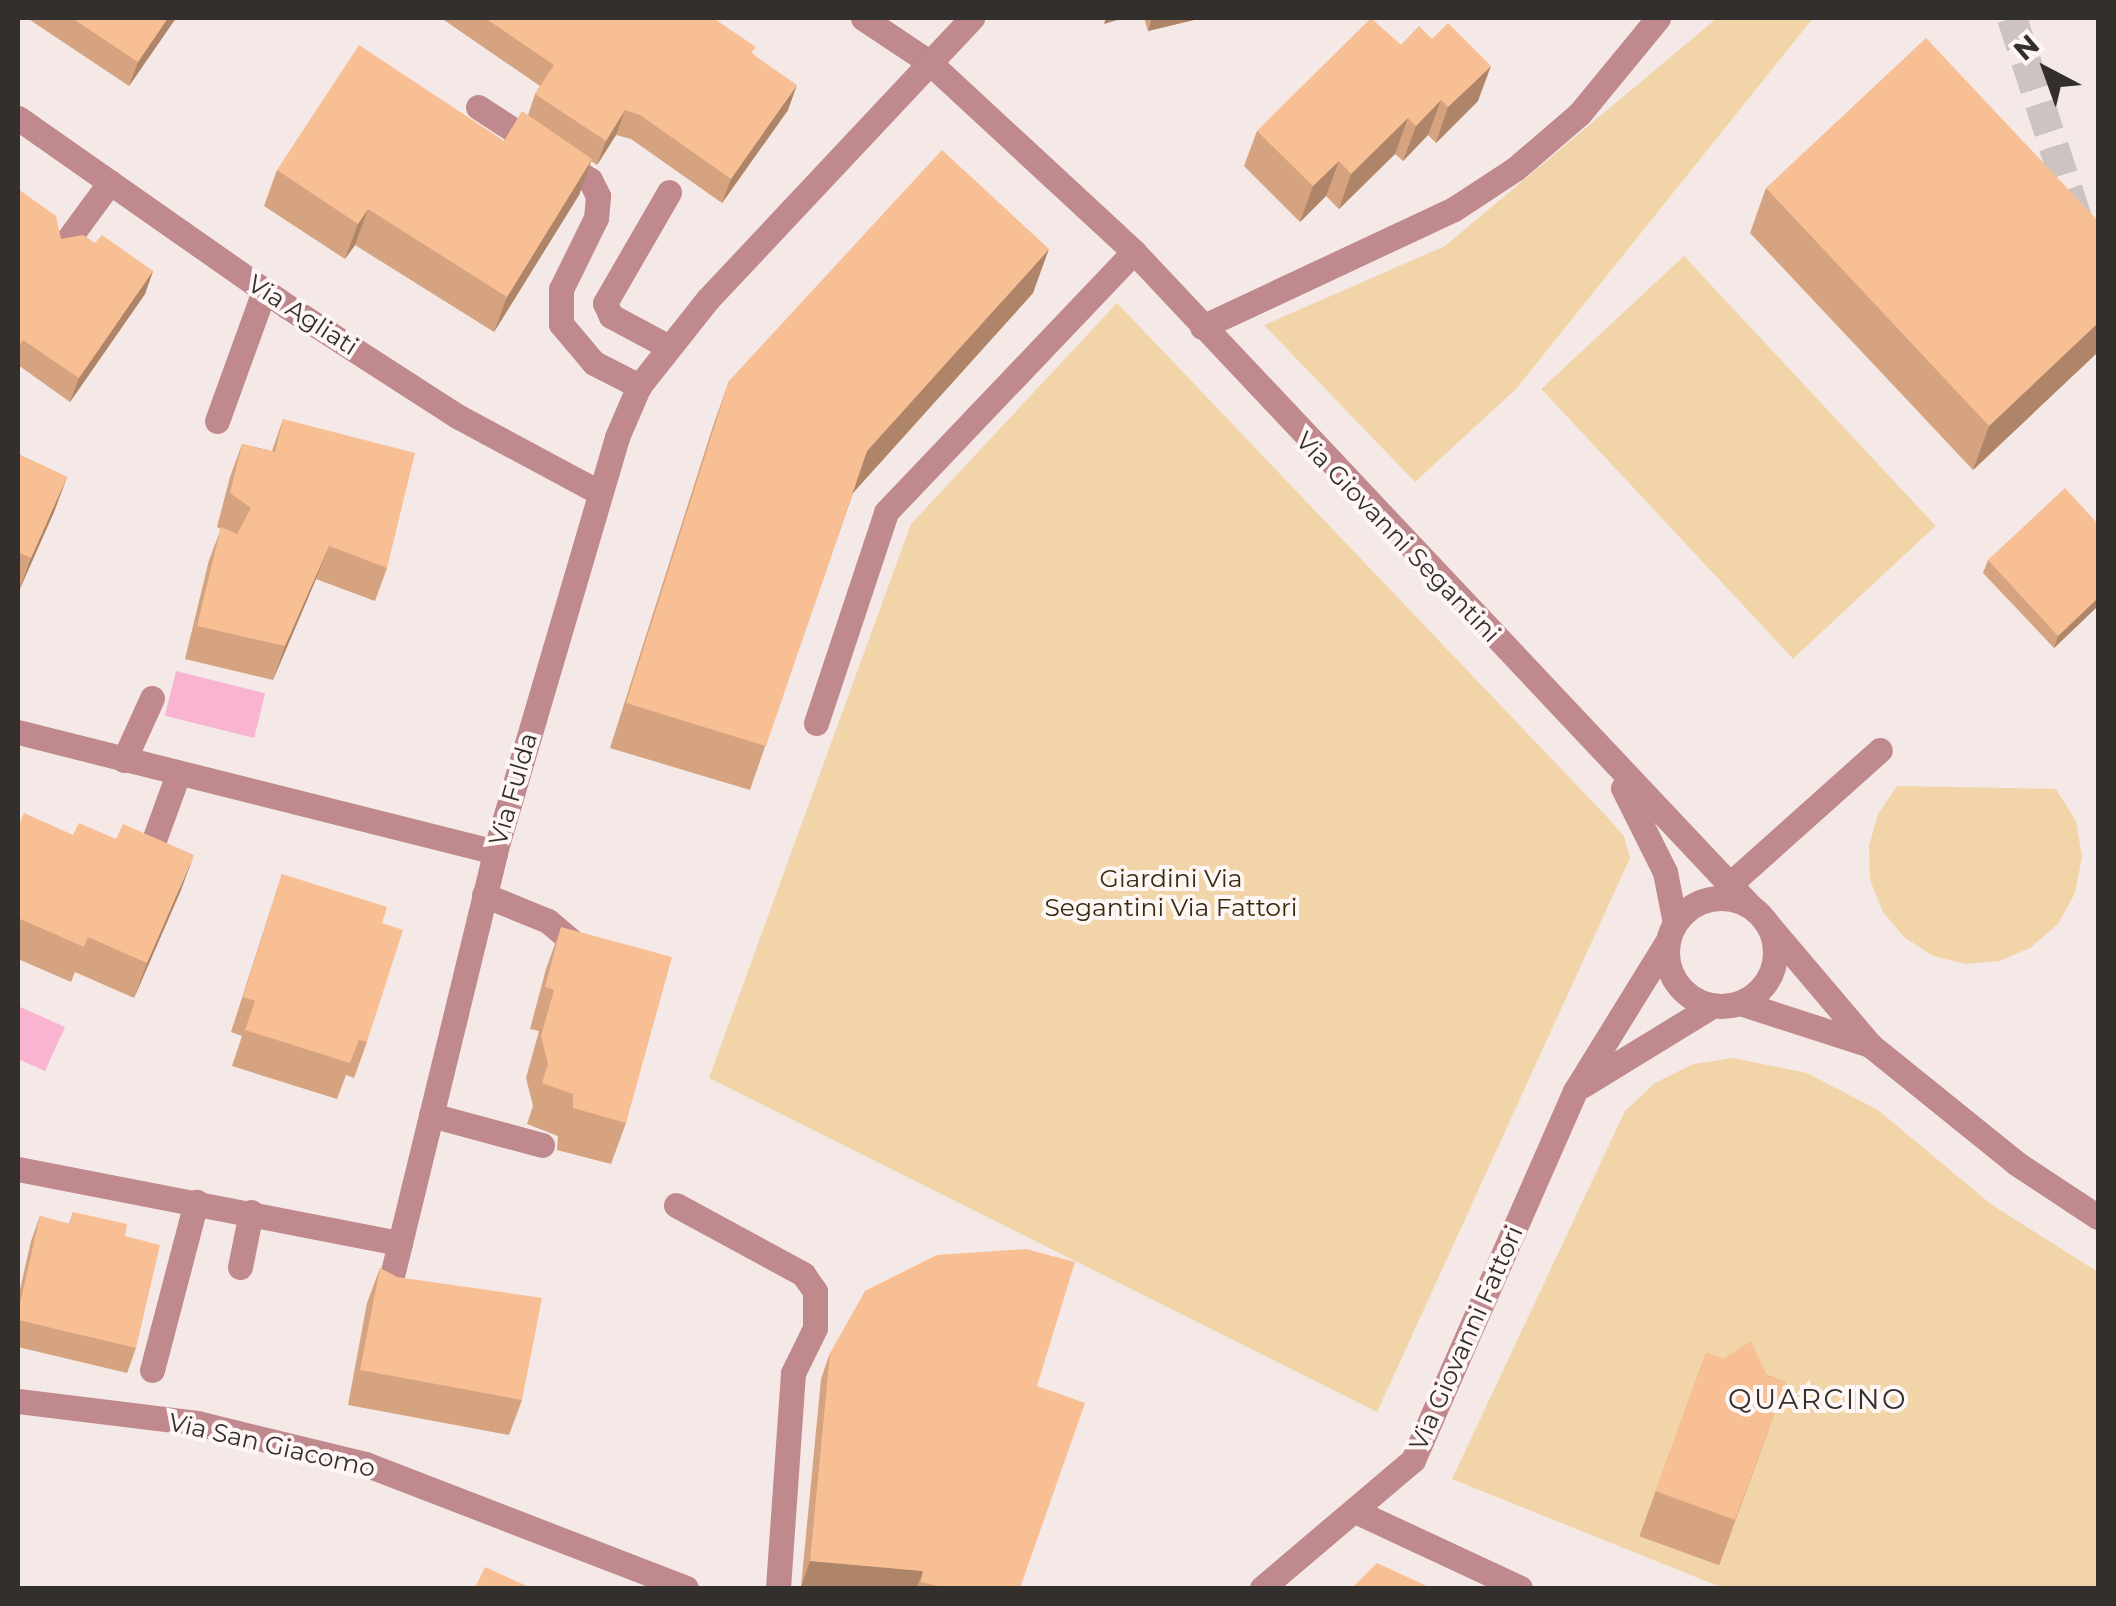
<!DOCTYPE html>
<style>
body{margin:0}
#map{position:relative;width:2116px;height:1606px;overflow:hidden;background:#f4e9e6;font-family:Montserrat,sans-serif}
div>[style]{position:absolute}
.green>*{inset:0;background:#f1d5a8;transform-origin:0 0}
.water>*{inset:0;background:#f9b4d1;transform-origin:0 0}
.highway-tunnel>*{height:30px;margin-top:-15px;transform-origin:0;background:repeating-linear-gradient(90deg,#cdc4c1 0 30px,transparent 0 45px)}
.minor>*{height:25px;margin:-12.5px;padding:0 12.5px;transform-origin:12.5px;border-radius:12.5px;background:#bf898d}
.minor>.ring{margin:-12.5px;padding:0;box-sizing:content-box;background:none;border:25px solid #bf898d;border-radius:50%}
.wall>*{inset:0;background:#d5a37f;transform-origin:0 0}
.shaded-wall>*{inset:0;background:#ae8568}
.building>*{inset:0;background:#f8be94}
span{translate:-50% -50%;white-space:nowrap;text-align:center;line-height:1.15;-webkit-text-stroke:8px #fef7f5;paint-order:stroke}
.street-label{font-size:25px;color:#332f2d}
.park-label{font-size:25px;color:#3a2b10}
.neighbourhood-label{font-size:28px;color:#332f2d;letter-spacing:2.5px}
.frame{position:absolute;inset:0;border:20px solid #332f2d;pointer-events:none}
.north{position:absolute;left:1996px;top:20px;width:100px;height:100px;-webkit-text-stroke:8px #fef7f5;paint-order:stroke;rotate:319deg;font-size:28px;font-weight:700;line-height:40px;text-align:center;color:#332f2d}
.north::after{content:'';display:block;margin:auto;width:35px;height:45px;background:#332f2d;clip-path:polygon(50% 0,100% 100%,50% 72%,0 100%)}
</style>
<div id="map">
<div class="green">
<i style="clip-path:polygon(1717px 18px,1813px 18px,1516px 389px,1415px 482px,1264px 325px,1445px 246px)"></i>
<i style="left:1684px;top:256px;width:369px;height:195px;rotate:47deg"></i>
<i style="clip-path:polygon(1117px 303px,1608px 818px,1624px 836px,1630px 858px,1377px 1412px,709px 1078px,911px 524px)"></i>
<i style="clip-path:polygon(1897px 786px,2056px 789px,2076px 821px,2082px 857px,2075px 893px,2058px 924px,2030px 948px,1999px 961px,1966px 964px,1933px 956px,1904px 937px,1883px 912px,1870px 880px,1869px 846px,1878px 814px)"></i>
<i style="clip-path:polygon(1733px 1058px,1807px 1073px,1878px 1110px,1992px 1205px,2098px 1272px,2098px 1588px,1723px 1588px,1452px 1479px,1625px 1111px,1655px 1083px,1693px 1064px)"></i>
</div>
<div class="water">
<i style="left:176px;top:671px;width:92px;height:46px;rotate:14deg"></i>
<i style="clip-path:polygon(18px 1006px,65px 1027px,45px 1071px,18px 1059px)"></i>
</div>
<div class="highway-tunnel">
<i style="left:2012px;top:18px;width:226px;rotate:72deg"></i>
</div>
<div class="minor">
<i style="left:863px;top:18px;width:79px;rotate:33.7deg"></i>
<i style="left:929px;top:62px;width:280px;rotate:42.8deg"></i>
<i style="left:1134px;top:252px;width:898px;rotate:46.71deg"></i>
<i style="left:478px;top:107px;width:134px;rotate:33.1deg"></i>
<i style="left:590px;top:180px;width:18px;rotate:63deg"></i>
<i style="left:598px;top:196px;width:22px;rotate:95deg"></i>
<i style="left:596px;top:218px;width:79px;rotate:116.2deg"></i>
<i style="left:561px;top:289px;width:35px;rotate:90deg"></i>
<i style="left:561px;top:324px;width:51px;rotate:49.8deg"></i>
<i style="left:594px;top:363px;width:51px;rotate:27.1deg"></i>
<i style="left:18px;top:118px;width:330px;rotate:35deg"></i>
<i style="left:288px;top:307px;width:203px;rotate:32.8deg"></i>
<i style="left:459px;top:417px;width:160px;rotate:28.3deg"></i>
<i style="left:61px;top:249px;width:83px;rotate:-53.8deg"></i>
<i style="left:1202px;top:327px;width:278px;rotate:-25.1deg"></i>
<i style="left:1454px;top:209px;width:73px;rotate:-33.3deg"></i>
<i style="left:1515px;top:169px;width:86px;rotate:-40.7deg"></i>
<i style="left:1580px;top:113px;width:123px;rotate:-50.6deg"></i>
<i style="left:667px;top:346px;width:64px;rotate:-151.8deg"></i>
<i style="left:611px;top:316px;width:14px;rotate:-115deg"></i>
<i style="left:605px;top:303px;width:128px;rotate:-60deg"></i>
<i style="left:217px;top:421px;width:138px;rotate:-70.1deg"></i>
<i style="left:816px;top:723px;width:222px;rotate:-71.6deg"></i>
<i style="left:886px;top:512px;width:359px;rotate:-46.4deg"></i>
<i style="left:18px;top:732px;width:492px;rotate:14.1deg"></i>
<i style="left:124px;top:760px;width:68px;rotate:-65.7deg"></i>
<i style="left:1623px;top:788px;width:94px;rotate:63.4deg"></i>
<i style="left:1665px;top:872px;width:52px;rotate:78.9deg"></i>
<i style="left:146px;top:862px;width:94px;rotate:-70deg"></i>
<i style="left:1730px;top:884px;width:201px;rotate:-41.8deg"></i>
<i style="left:484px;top:895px;width:69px;rotate:22.1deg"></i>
<i style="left:548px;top:921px;width:45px;rotate:40.5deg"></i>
<i class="ring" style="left:1667px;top:898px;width:83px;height:83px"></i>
<i style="left:1765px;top:921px;width:162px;rotate:49.7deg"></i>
<i style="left:1870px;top:1045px;width:188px;rotate:38.9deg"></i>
<i style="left:2016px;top:1163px;width:98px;rotate:33.4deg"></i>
<i style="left:1740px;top:1003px;width:137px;rotate:17.9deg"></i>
<i style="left:1583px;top:1085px;width:151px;rotate:-31.5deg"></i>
<i style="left:431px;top:1115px;width:115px;rotate:15.1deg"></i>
<i style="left:18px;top:1169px;width:389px;rotate:11deg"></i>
<i style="left:400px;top:1243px;width:402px;rotate:-76.3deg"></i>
<i style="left:495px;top:852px;width:433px;rotate:-73.6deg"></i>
<i style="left:617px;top:437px;width:56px;rotate:-66.7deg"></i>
<i style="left:639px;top:386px;width:111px;rotate:-51.6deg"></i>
<i style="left:708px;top:299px;width:386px;rotate:-46.8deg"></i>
<i style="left:676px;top:1205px;width:145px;rotate:28.5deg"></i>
<i style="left:803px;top:1274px;width:21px;rotate:55deg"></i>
<i style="left:815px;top:1291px;width:37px;rotate:90deg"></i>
<i style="left:815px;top:1328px;width:50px;rotate:116.1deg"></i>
<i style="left:793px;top:1373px;width:216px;rotate:94deg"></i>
<i style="left:240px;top:1267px;width:56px;rotate:-78.7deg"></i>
<i style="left:387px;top:1296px;width:55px;rotate:-76.2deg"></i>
<i style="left:152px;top:1370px;width:174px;rotate:-75.3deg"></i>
<i style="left:18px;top:1401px;width:180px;rotate:7deg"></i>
<i style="left:197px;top:1423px;width:173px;rotate:13.7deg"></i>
<i style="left:365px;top:1464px;width:344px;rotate:21.1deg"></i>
<i style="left:1355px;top:1511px;width:182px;rotate:25deg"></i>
<i style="left:1262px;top:1588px;width:198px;rotate:-40.3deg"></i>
<i style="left:1413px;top:1460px;width:403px;rotate:-66.3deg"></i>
<i style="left:1575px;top:1091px;width:175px;rotate:-58.3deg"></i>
</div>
<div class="wall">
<i style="clip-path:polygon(27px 18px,176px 18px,129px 86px)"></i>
<i style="clip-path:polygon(441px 18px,713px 18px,753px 54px,788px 110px,722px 203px,631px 139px,616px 135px,597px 165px,591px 161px,579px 195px,494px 332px,355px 245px,345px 259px,264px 206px,277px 170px,504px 141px,528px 115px,535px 94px,540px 86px)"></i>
<i style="clip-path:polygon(1144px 18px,1202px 18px,1148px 31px)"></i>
<i style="clip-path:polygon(1401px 45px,1478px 101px,1436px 143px,1428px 135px,1403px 161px,1395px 154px,1339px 209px,1326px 196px,1300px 222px,1244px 166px,1257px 131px)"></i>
<i style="clip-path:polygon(1766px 188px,2098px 221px,2098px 352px,1973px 470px,1750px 233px)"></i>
<i style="clip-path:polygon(18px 189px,61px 239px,95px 243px,153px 271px,145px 294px,70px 402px,18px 365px)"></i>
<i style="clip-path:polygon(1033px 293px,853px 493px,750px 790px,610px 748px,713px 426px,729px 381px)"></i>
<i style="clip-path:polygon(283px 419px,387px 568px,375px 601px,316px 579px,273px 680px,185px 659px,209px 560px,221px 529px,217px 527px,230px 477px,242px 444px,272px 451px)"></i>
<i style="clip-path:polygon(18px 454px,67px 477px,54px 512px,18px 593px)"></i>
<i style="clip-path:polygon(2098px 524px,2098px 606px,2054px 648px,1983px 573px,1988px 560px)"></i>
<i style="clip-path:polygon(18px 827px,181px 890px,134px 998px,75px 972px,71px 982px,18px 959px)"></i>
<i style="clip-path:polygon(282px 874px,382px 923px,367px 1042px,354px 1078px,346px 1075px,337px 1099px,232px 1066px,242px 1036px,231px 1032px)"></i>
<i style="clip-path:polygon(561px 927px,626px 1123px,611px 1164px,557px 1150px,558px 1136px,527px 1124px,533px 1106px,526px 1078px,539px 1031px,530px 1029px,546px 969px)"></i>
<i style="clip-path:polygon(73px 1212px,125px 1236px,136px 1348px,127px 1373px,18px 1347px,18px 1298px,31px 1241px,40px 1216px,69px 1224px)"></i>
<i style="clip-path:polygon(380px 1268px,397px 1277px,522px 1400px,509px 1435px,348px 1405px,367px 1303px)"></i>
<i style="clip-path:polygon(830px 1353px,1037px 1386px,1020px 1588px,817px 1588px,801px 1587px,821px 1379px)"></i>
<i style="left:1706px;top:1353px;width:85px;height:195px;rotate:20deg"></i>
</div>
<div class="shaded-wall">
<i style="clip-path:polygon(168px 18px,176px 18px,129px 86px,138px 62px)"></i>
<i style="clip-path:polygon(1106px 18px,1124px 18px,1104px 24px)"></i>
<i style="clip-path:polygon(1152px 18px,1202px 18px,1148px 31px)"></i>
<i style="clip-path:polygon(1491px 66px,1478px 101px,1436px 143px,1448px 107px)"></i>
<i style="clip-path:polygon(797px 85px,788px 110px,722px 203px,731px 179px)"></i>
<i style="clip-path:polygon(1441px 100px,1428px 135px,1403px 161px,1416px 126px)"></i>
<i style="clip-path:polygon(625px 110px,616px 135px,597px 165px,606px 141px)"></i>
<i style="clip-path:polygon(1408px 118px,1395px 154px,1339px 209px,1351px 174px)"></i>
<i style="clip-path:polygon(592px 159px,579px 195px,494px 332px,507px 297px)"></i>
<i style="clip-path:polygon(1339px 161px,1326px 196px,1300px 222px,1313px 186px)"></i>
<i style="clip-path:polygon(368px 209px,355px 245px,345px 259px,358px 224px)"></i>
<i style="clip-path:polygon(1049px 249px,1033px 293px,851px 495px,867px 451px)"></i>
<i style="clip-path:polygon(153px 271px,145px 294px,70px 402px,79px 378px)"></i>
<i style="clip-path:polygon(2098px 323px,2098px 352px,1973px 470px,1989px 426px)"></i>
<i style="clip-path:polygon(67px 477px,54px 512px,18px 593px,31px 558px)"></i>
<i style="clip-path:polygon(329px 546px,316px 579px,273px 680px,285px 646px)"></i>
<i style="clip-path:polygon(2098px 598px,2098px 606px,2054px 648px,2058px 636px)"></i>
<i style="clip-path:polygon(194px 855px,181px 890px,134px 998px,147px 963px)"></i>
<i style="clip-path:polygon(810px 1561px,923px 1571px,917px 1588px,817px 1588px,801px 1587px)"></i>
</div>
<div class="building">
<i style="clip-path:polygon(72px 18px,168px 18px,138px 62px)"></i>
<i style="clip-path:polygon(485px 18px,713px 18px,756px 47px,751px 53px,797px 85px,731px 179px,640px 115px,625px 110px,606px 141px,535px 94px,554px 65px)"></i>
<i style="clip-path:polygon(1371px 18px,1401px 45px,1419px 26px,1432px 39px,1448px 23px,1491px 66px,1448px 107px,1441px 100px,1416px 126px,1408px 118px,1351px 174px,1339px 161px,1313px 186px,1257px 131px)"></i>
<i style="clip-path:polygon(1926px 38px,2098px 221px,2098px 323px,1989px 426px,1766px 188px)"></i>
<i style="clip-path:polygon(359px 45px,504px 141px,522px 111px,592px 159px,507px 297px,368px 209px,358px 224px,277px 170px)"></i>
<i style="clip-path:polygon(942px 150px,1049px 249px,867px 451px,766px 746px,626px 703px,729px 381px)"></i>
<i style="clip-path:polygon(18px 189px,56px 216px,61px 239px,83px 235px,95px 243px,102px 235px,153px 271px,79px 378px,23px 340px,18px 348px)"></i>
<i style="clip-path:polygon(283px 419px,415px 453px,387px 568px,329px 546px,285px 646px,197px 626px,221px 527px,237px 534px,251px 508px,230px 493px,242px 444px,275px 452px)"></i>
<i style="clip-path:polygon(18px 454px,67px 477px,31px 558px,18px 552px)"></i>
<i style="clip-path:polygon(2065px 488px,2098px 524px,2098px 598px,2058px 636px,1988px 560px)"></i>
<i style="clip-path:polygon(24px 813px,73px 835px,79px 823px,116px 839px,123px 824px,194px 855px,147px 963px,88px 937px,84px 947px,18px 918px,18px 827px)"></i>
<i style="clip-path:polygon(282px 874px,387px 907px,382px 923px,403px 930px,367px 1042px,359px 1040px,350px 1063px,245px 1030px,255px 1001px,243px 997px)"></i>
<i style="clip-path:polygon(561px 927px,672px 957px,626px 1123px,573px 1108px,573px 1094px,542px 1083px,548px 1064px,541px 1036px,554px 990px,545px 987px)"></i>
<i style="clip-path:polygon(73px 1212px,127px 1224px,125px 1236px,160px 1245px,136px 1348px,18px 1320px,18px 1312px,40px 1216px,70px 1224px)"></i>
<i style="clip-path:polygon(1026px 1249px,1075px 1262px,1037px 1386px,1085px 1403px,1020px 1588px,946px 1588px,921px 1582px,923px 1571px,810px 1561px,830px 1353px,865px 1291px,937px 1255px)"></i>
<i style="clip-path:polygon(380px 1268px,397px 1277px,542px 1298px,522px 1400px,360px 1370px)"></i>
<i style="clip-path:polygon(1751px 1341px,1767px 1376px,1786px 1382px,1735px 1520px,1655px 1491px,1706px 1353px,1723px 1359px)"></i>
<i style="clip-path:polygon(1377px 1563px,1431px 1588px,1352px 1588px)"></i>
<i style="clip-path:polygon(485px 1567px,531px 1588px,475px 1588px)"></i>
</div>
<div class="street-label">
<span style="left:303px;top:315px;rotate:33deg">Via Agliati</span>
<span style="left:1398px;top:537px;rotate:46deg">Via Giovanni Segantini</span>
<span style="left:513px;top:789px;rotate:-74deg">Via Fulda</span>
<span style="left:1466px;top:1338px;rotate:-66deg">Via Giovanni Fattori</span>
<span style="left:272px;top:1445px;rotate:13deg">Via San Giacomo</span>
</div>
<div class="park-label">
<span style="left:1171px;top:893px">Giardini Via<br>Segantini Via Fattori</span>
</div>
<div class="neighbourhood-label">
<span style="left:1818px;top:1399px">QUARCINO</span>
</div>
<div class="frame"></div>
<div class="north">N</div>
</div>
